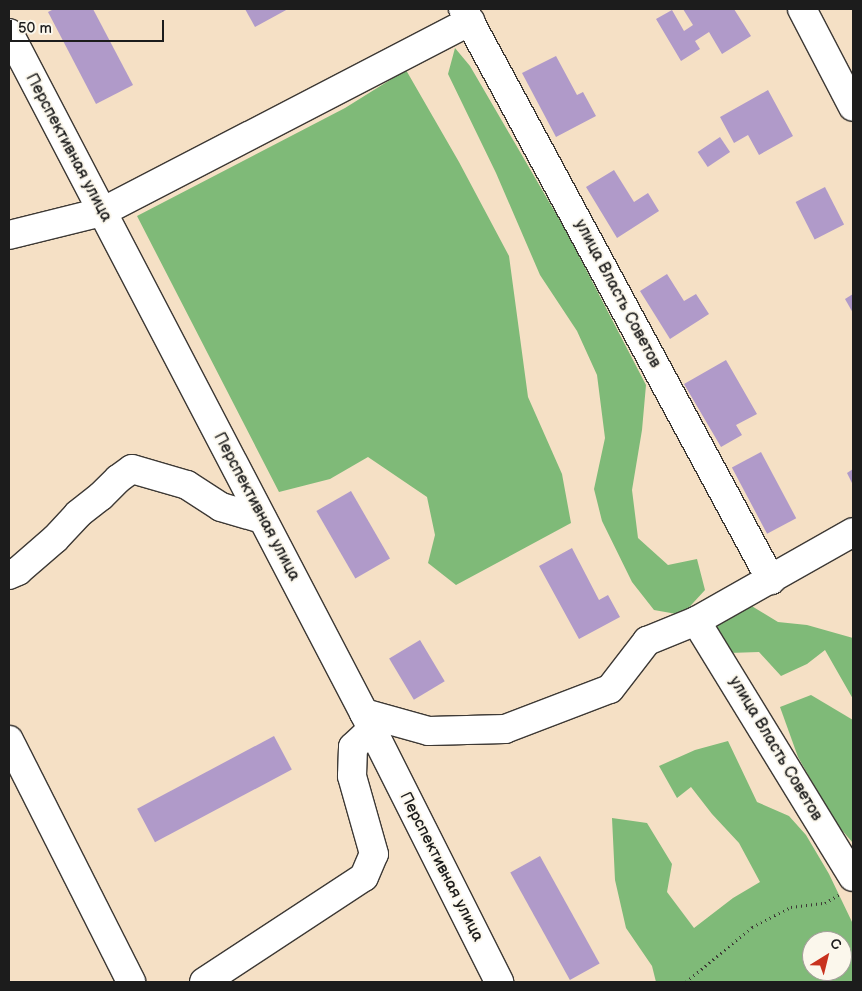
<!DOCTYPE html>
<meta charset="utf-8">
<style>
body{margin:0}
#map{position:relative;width:862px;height:991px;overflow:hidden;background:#f5e0c5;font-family:"Balsamiq Sans",sans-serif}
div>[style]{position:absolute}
.forest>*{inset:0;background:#7fba78}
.building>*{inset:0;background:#b09ac9;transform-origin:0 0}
.path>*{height:3px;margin-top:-1.5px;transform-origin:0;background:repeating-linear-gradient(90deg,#3d3935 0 1px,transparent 0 5px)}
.roads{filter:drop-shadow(1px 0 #3d3935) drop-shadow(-1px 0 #3d3935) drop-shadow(0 1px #3d3935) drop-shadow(0 -1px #3d3935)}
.minor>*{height:28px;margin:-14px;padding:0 14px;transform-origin:14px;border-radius:14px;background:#fff}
span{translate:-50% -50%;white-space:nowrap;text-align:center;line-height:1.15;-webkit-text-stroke:4px #fbf7ec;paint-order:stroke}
.street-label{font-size:16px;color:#1c1c1c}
.frame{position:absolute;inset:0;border:10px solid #1c1c1c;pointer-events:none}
.north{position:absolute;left:802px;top:931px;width:50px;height:50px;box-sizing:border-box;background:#fbf7ec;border:1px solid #a29f99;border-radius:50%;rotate:36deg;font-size:14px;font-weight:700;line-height:20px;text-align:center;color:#1c1c1c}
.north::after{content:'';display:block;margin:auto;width:18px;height:22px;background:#c8321e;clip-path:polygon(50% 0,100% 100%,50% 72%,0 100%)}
.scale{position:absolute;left:10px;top:20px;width:154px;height:22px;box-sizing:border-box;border:2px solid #1c1c1c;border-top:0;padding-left:6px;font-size:15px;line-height:18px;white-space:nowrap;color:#1c1c1c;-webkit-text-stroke:4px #fbf7ec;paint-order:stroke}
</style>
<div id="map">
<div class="forest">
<i style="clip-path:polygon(455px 48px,470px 66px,566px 231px,646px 385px,642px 430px,632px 490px,638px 538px,668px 565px,697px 559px,705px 590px,682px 615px,654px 610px,632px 582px,602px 521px,594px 489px,605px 438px,597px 375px,577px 331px,540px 275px,496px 173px,448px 74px)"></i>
<i style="clip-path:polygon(406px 70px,459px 162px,509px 256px,528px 397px,562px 474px,571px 523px,456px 585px,428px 563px,435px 535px,427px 497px,368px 457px,330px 479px,279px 492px,137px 216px,345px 108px)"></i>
<i style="clip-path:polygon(750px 605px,778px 622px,807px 625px,853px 638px,853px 699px,825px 650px,807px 664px,781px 676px,759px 652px,729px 653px,714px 626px)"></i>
<i style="clip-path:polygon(811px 695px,853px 720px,853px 843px,834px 821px,798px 757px,780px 707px)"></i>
<i style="clip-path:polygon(evenodd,728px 741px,757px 802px,789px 816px,806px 835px,829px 874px,853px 924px,853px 982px,656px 982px,652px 966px,626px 928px,615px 880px,612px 818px,647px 823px,672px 864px,667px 892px,694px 928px,733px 898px,760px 882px,739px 843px,712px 814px,691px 787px,677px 798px,659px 766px,695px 750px,728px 741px,812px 941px,842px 941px,842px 971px,812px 971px,812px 941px)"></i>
</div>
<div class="building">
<i style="clip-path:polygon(54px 9px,93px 9px,133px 85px,96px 104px,48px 12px)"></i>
<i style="clip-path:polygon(245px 9px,288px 9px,255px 27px)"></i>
<i style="clip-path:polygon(683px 9px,734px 9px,751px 36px,722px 54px,709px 32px,695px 41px,700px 49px,681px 61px,656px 19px,672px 10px,684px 31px,693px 25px)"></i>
<i style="clip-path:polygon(556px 56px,577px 95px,583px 92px,596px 116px,556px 137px,522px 73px)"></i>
<i style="clip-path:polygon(768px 90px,793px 136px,759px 155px,748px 135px,734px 143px,720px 117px)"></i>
<i style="left:720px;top:137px;width:18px;height:27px;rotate:56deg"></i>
<i style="clip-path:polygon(614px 170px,634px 202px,648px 193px,659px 211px,617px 238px,586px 187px)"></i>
<i style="left:825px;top:187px;width:42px;height:33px;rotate:63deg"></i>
<i style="clip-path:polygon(667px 274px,684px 301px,696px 294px,709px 314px,670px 339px,640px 291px)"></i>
<i style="clip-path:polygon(853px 294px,853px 313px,845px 299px)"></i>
<i style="clip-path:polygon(726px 360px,757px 414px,736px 425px,742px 435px,721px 447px,684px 384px)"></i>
<i style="left:761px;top:452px;width:75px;height:33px;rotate:62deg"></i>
<i style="clip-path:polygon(853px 469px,853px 485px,847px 473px)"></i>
<i style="left:351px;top:491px;width:78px;height:40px;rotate:60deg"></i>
<i style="clip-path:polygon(572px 548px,599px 600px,608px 595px,620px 617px,579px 639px,539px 566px)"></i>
<i style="left:420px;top:640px;width:48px;height:36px;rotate:59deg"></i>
<i style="left:274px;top:736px;width:38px;height:155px;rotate:62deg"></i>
<i style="left:540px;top:856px;width:123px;height:34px;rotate:61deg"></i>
</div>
<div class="path">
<i style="left:686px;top:982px;width:86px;rotate:-39.8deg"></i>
<i style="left:752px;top:927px;width:44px;rotate:-27.1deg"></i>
<i style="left:791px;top:907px;width:34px;rotate:-7deg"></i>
<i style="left:825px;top:903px;width:17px;rotate:-31deg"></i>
</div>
<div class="roads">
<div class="minor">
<i style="left:463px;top:9px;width:649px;rotate:61.66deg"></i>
<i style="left:802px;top:9px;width:110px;rotate:62.5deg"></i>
<i style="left:9px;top:33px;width:767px;rotate:62.43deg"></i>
<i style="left:364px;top:713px;width:301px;rotate:63.3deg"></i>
<i style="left:9px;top:235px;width:96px;rotate:-13.9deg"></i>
<i style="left:102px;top:212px;width:415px;rotate:-27.4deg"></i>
<i style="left:9px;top:575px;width:10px;rotate:-24deg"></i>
<i style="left:18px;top:571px;width:49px;rotate:-40.9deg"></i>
<i style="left:55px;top:539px;width:34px;rotate:-47deg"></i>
<i style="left:78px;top:514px;width:29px;rotate:-38deg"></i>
<i style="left:101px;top:496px;width:24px;rotate:-45deg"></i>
<i style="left:118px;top:479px;width:17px;rotate:-36deg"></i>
<i style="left:132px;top:469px;width:57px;rotate:16.2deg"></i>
<i style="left:187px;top:485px;width:40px;rotate:32.9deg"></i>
<i style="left:221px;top:507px;width:43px;rotate:16.3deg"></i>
<i style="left:696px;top:621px;width:300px;rotate:58.5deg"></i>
<i style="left:364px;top:713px;width:67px;rotate:15.5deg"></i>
<i style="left:429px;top:731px;width:76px;rotate:-1.5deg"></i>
<i style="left:505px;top:729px;width:112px;rotate:-20.9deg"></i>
<i style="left:610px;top:689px;width:61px;rotate:-52.4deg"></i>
<i style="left:647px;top:641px;width:53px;rotate:-22.2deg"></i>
<i style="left:696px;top:621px;width:180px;rotate:-29.5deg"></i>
<i style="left:9px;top:740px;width:271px;rotate:63.2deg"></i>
<i style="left:204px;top:982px;width:191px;rotate:-33.3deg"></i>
<i style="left:364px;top:877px;width:25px;rotate:-67deg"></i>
<i style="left:374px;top:854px;width:81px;rotate:-105.8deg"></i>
<i style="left:352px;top:776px;width:29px;rotate:-88deg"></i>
<i style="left:353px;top:747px;width:26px;rotate:-43deg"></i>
</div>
</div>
<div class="street-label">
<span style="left:68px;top:148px;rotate:62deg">Перспективная улица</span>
<span style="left:617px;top:294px;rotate:62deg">улица Власть Советов</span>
<span style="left:256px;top:507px;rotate:62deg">Перспективная улица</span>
<span style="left:775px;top:749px;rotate:59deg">улица Власть Советов</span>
<span style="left:441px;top:867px;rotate:63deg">Перспективная улица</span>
</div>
<div class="frame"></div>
<div class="north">С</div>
<div class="scale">50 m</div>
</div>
